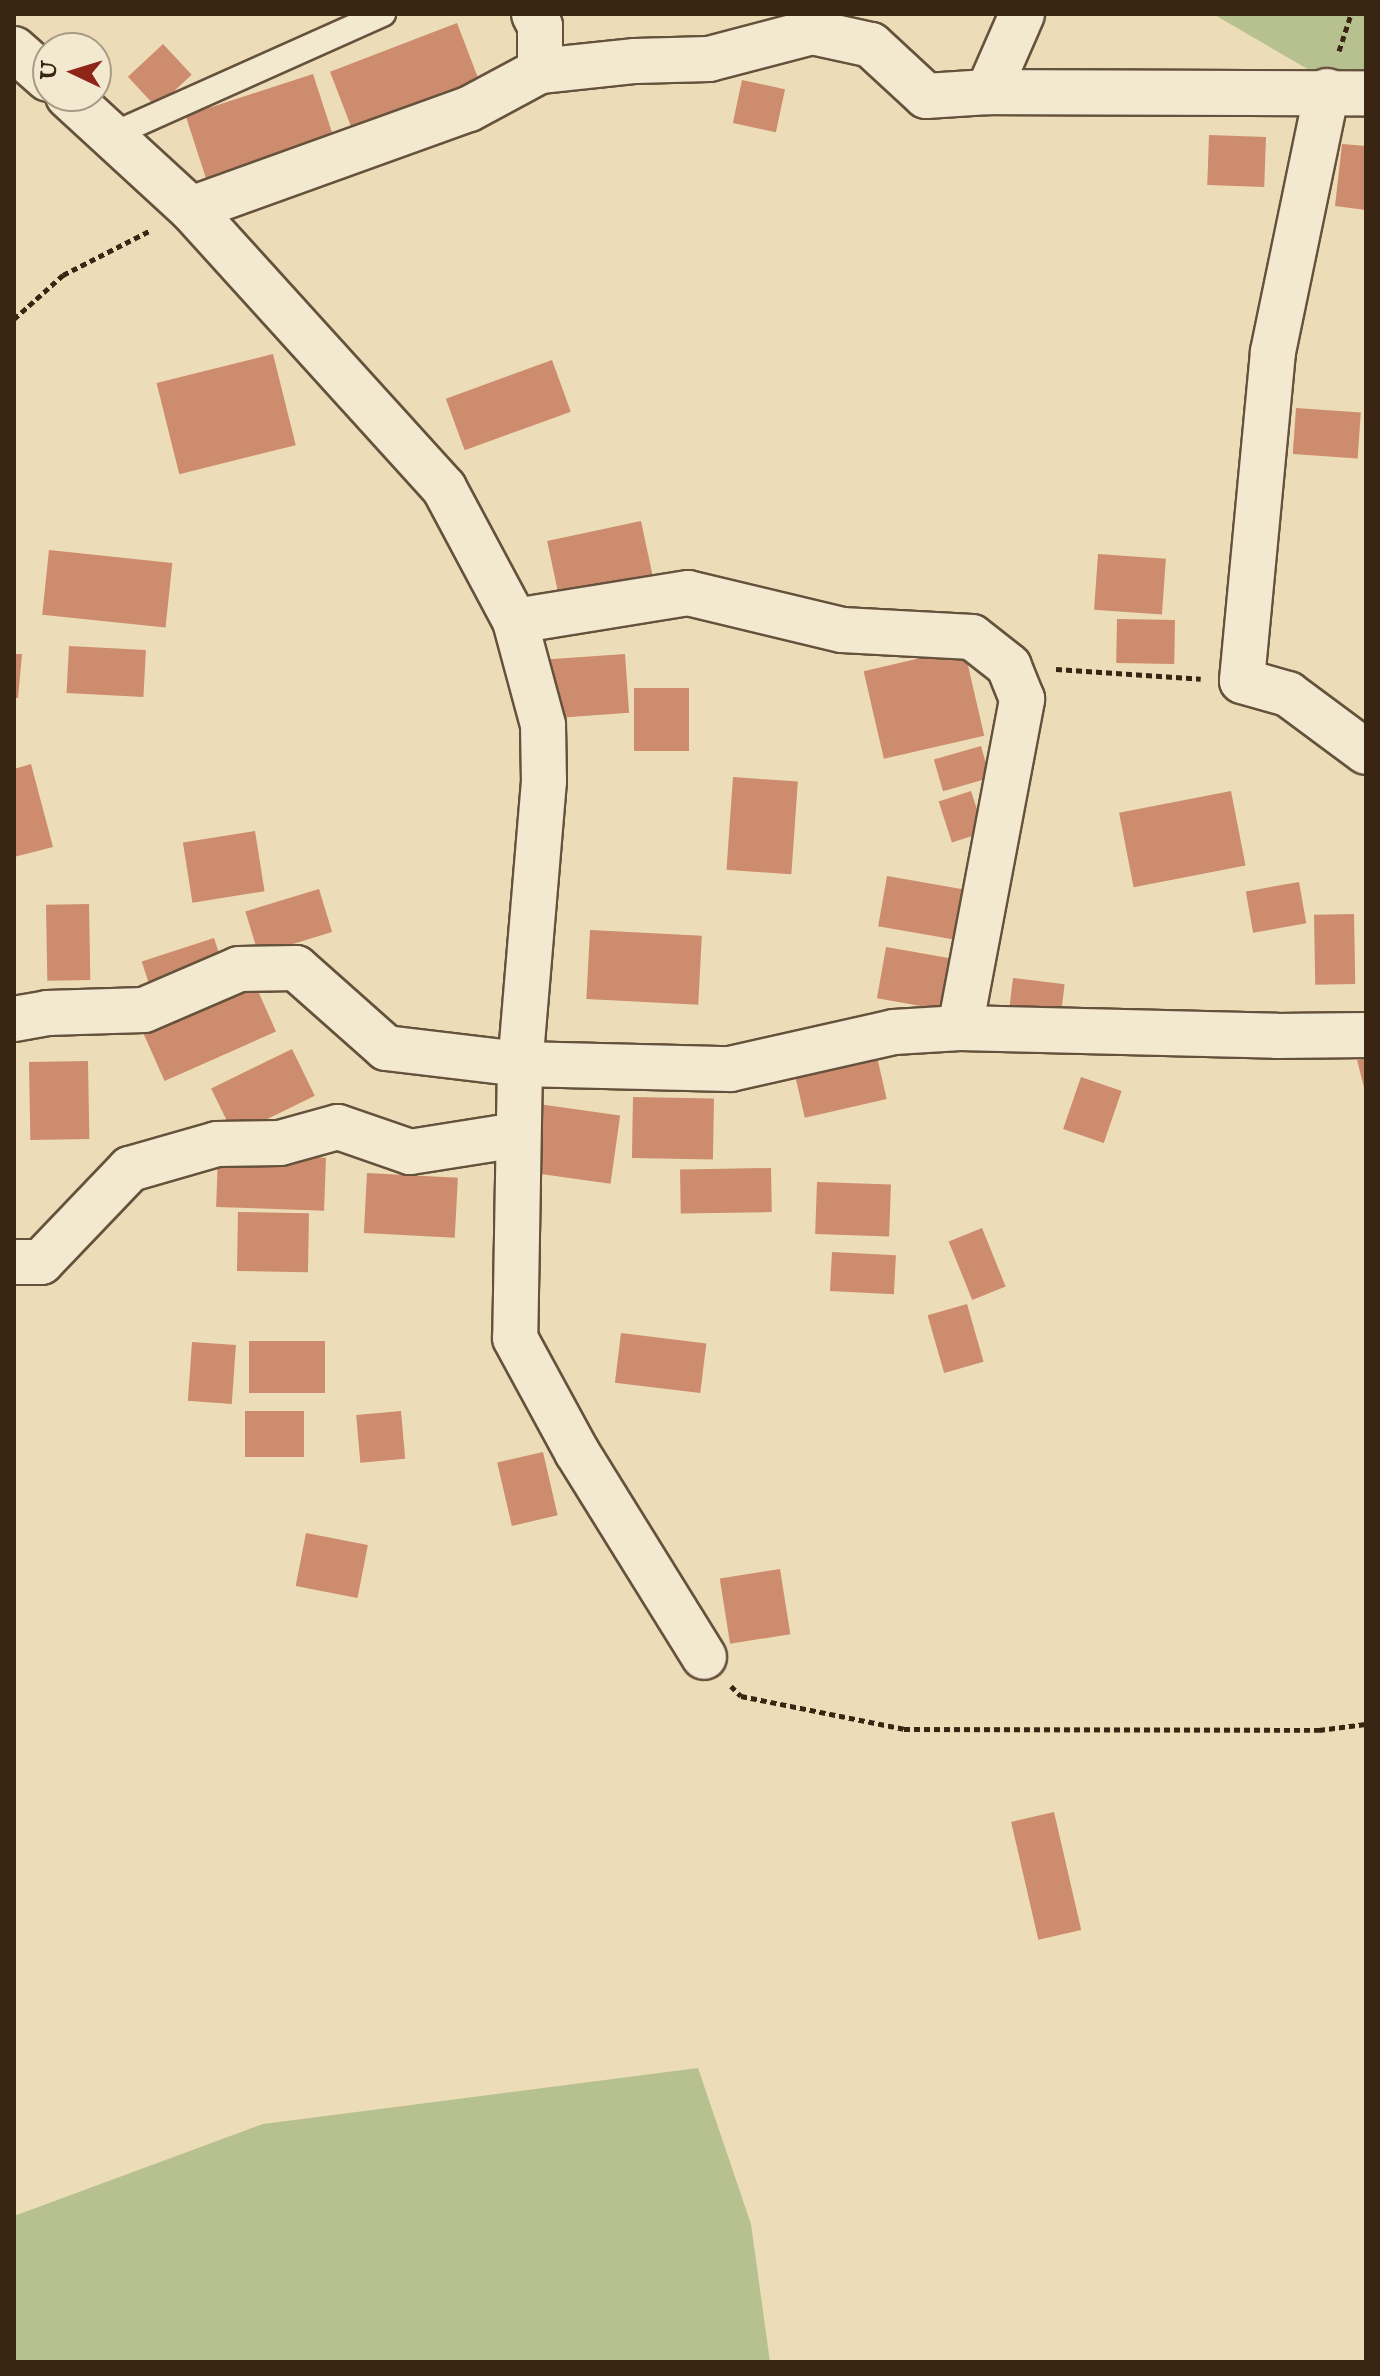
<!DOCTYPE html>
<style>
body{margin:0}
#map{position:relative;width:1380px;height:2376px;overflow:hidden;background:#ecddb8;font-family:"IM FELL English",serif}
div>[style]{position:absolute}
.green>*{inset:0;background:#b7c18f}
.building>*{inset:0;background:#cd8c6e;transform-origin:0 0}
.path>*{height:5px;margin-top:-2.5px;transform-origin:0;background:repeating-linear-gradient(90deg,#3a2412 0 6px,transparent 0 10px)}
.roads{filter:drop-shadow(2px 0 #66523c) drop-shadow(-2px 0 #66523c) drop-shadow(0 2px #66523c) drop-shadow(0 -2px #66523c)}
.service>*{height:24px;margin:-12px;padding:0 12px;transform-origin:12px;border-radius:12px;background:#f3e9d1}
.minor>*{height:44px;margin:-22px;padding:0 22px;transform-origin:22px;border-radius:22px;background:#f3e9d1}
span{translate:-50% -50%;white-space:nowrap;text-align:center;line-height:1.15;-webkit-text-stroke:7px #f3e9d1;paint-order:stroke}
.frame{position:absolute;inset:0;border:16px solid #3a2412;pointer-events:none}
.north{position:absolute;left:32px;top:32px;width:80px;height:80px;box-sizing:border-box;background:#f3e9d1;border:2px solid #a99a85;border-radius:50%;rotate:274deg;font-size:22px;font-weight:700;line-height:32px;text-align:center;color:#3a2412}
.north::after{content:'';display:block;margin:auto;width:28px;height:36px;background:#8f2418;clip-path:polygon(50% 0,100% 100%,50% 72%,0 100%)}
</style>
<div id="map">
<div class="green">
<i style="clip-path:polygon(1213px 14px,1366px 14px,1366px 103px)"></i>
<i style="clip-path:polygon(698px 2068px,751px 2224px,770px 2362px,14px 2362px,14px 2216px,263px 2124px)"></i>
</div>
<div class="building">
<i style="left:457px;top:23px;width:69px;height:136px;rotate:69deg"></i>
<i style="left:163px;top:44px;width:42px;height:48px;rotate:47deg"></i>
<i style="left:313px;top:74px;width:71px;height:134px;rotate:72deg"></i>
<i style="left:742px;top:80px;width:44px;height:44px;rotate:12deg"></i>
<i style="left:1209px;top:135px;width:57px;height:50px;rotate:2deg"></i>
<i style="clip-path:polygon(1342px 144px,1366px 146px,1366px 210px,1335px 206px)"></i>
<i style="left:273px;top:354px;width:94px;height:120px;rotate:76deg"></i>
<i style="left:552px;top:360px;width:55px;height:113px;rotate:70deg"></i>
<i style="left:1296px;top:408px;width:65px;height:46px;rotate:4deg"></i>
<i style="left:641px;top:521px;width:66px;height:96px;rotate:78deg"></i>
<i style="left:49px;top:550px;width:124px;height:65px;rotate:6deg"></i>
<i style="left:1098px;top:554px;width:68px;height:56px;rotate:4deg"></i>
<i style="left:1117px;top:619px;width:58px;height:44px;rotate:1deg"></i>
<i style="left:69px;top:646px;width:77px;height:47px;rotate:3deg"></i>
<i style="left:964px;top:648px;width:90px;height:103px;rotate:77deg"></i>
<i style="clip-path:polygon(14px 654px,22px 654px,18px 698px,14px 698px)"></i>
<i style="left:625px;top:654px;width:59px;height:80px;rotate:86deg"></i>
<i style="left:634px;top:688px;width:55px;height:63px"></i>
<i style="left:981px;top:746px;width:33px;height:49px;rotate:74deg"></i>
<i style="clip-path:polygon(31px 764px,53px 847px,14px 857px,14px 769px)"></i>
<i style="left:733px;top:777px;width:65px;height:93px;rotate:4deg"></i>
<i style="left:971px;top:791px;width:43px;height:34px;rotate:72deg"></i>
<i style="left:1231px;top:791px;width:76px;height:114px;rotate:79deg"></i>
<i style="left:255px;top:831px;width:61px;height:73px;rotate:81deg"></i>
<i style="left:887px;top:876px;width:87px;height:51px;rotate:10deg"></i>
<i style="left:1299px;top:882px;width:42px;height:54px;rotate:80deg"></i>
<i style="left:319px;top:889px;width:45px;height:77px;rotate:73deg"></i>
<i style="left:89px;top:904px;width:76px;height:43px;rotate:89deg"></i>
<i style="left:1354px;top:914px;width:70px;height:40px;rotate:89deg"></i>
<i style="left:590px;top:930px;width:112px;height:69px;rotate:3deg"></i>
<i style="left:214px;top:938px;width:35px;height:76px;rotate:72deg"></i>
<i style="left:886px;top:947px;width:68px;height:52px;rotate:10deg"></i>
<i style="left:250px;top:973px;width:64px;height:122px;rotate:66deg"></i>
<i style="left:1013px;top:978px;width:52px;height:37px;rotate:7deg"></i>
<i style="left:292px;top:1049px;width:52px;height:90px;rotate:64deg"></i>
<i style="left:877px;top:1057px;width:43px;height:84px;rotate:77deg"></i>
<i style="clip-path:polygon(1366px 1058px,1366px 1091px,1365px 1091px,1357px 1060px)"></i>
<i style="left:88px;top:1061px;width:78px;height:59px;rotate:89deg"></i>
<i style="left:1081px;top:1077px;width:43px;height:55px;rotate:19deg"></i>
<i style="left:633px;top:1097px;width:81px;height:61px;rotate:1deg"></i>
<i style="left:531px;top:1103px;width:90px;height:69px;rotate:8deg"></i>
<i style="left:218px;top:1154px;width:108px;height:53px;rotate:2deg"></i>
<i style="left:771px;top:1168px;width:44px;height:91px;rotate:89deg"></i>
<i style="left:367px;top:1173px;width:91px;height:60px;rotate:3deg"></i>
<i style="left:817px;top:1182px;width:74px;height:52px;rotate:2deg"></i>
<i style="left:238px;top:1212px;width:71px;height:59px;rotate:1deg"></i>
<i style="left:982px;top:1228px;width:63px;height:36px;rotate:68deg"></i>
<i style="left:832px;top:1252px;width:64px;height:39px;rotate:3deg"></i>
<i style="left:967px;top:1304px;width:60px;height:41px;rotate:74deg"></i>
<i style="left:621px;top:1333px;width:86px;height:50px;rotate:7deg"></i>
<i style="left:249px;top:1341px;width:76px;height:52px"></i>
<i style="left:192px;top:1342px;width:44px;height:59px;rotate:4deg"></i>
<i style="left:245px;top:1411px;width:59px;height:46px"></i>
<i style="left:401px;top:1411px;width:48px;height:45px;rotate:85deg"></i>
<i style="left:543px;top:1452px;width:65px;height:47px;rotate:77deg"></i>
<i style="left:306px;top:1533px;width:63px;height:54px;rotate:11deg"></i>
<i style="left:780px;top:1569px;width:66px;height:61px;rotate:81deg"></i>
<i style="left:1054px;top:1812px;width:121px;height:44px;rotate:77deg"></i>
</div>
<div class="path">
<i style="left:1339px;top:51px;width:39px;rotate:-72deg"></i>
<i style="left:14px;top:319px;width:66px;rotate:-41.9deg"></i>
<i style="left:63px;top:275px;width:99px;rotate:-27.1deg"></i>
<i style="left:1056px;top:669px;width:145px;rotate:3.9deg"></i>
<i style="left:731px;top:1686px;width:14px;rotate:45deg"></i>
<i style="left:741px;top:1696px;width:166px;rotate:11.4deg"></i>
<i style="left:904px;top:1729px;width:415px;rotate:0.1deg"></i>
<i style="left:1319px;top:1730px;width:47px;rotate:-7.3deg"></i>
</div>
<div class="roads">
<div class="service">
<i style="left:112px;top:135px;width:297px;rotate:-24.1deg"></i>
</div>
<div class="minor">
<i style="left:14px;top:49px;width:45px;rotate:41.4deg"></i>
<i style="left:540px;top:71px;width:96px;rotate:-6deg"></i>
<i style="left:635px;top:61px;width:74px;rotate:-1.5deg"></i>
<i style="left:709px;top:59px;width:106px;rotate:-14.7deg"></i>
<i style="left:812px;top:32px;width:60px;rotate:12.4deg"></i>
<i style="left:871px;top:45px;width:75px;rotate:42.8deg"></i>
<i style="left:926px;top:96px;width:62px;rotate:-3.7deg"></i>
<i style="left:988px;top:92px;width:378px;rotate:0.2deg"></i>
<i style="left:1327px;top:91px;width:267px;rotate:101.7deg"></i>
<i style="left:1273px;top:352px;width:330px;rotate:95.4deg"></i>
<i style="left:1242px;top:681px;width:48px;rotate:15.8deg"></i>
<i style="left:1288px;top:694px;width:97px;rotate:36.6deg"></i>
<i style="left:988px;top:92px;width:85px;rotate:-66.4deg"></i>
<i style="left:68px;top:96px;width:167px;rotate:42.6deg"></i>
<i style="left:191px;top:209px;width:377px;rotate:47.8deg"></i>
<i style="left:444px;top:488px;width:151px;rotate:61.9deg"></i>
<i style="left:515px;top:621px;width:108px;rotate:74.9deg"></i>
<i style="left:543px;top:725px;width:56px;rotate:89deg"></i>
<i style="left:544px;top:781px;width:284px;rotate:94.8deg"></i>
<i style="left:520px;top:1064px;width:274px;rotate:91deg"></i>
<i style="left:515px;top:1338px;width:130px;rotate:61.5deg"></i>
<i style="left:577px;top:1452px;width:241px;rotate:58.2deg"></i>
<i style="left:191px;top:209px;width:295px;rotate:-19.8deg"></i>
<i style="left:469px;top:109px;width:81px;rotate:-28.2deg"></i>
<i style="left:540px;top:71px;width:45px;rotate:-90deg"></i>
<i style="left:540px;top:26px;width:13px;rotate:-117deg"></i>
<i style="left:14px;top:1019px;width:34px;rotate:-10deg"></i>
<i style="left:47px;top:1013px;width:97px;rotate:-1.8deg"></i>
<i style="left:144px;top:1010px;width:103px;rotate:-23.3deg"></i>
<i style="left:239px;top:969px;width:57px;rotate:-1deg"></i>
<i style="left:296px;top:968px;width:120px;rotate:41.6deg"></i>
<i style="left:386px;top:1048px;width:135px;rotate:6.8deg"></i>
<i style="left:520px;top:1064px;width:210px;rotate:1.4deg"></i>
<i style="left:730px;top:1069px;width:168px;rotate:-12.7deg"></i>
<i style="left:894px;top:1032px;width:66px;rotate:-3.5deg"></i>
<i style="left:960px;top:1028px;width:335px;rotate:-79.3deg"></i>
<i style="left:1022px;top:699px;width:35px;rotate:-112deg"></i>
<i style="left:1009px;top:666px;width:47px;rotate:-141.9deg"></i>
<i style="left:972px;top:637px;width:130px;rotate:-176.9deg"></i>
<i style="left:842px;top:630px;width:158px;rotate:-166.5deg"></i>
<i style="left:688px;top:593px;width:175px;rotate:170.8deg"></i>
<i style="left:960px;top:1028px;width:317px;rotate:1.4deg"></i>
<i style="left:1277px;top:1036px;width:89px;rotate:-0.6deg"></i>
<i style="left:14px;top:1262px;width:27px"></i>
<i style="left:41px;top:1262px;width:129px;rotate:-46.3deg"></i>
<i style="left:130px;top:1169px;width:91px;rotate:-16deg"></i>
<i style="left:217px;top:1144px;width:63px;rotate:-0.9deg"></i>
<i style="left:280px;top:1143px;width:60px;rotate:-15.4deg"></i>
<i style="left:338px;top:1127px;width:76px;rotate:19.1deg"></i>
<i style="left:410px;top:1152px;width:108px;rotate:-9deg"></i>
</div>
</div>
<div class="frame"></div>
<div class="north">U</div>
</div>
